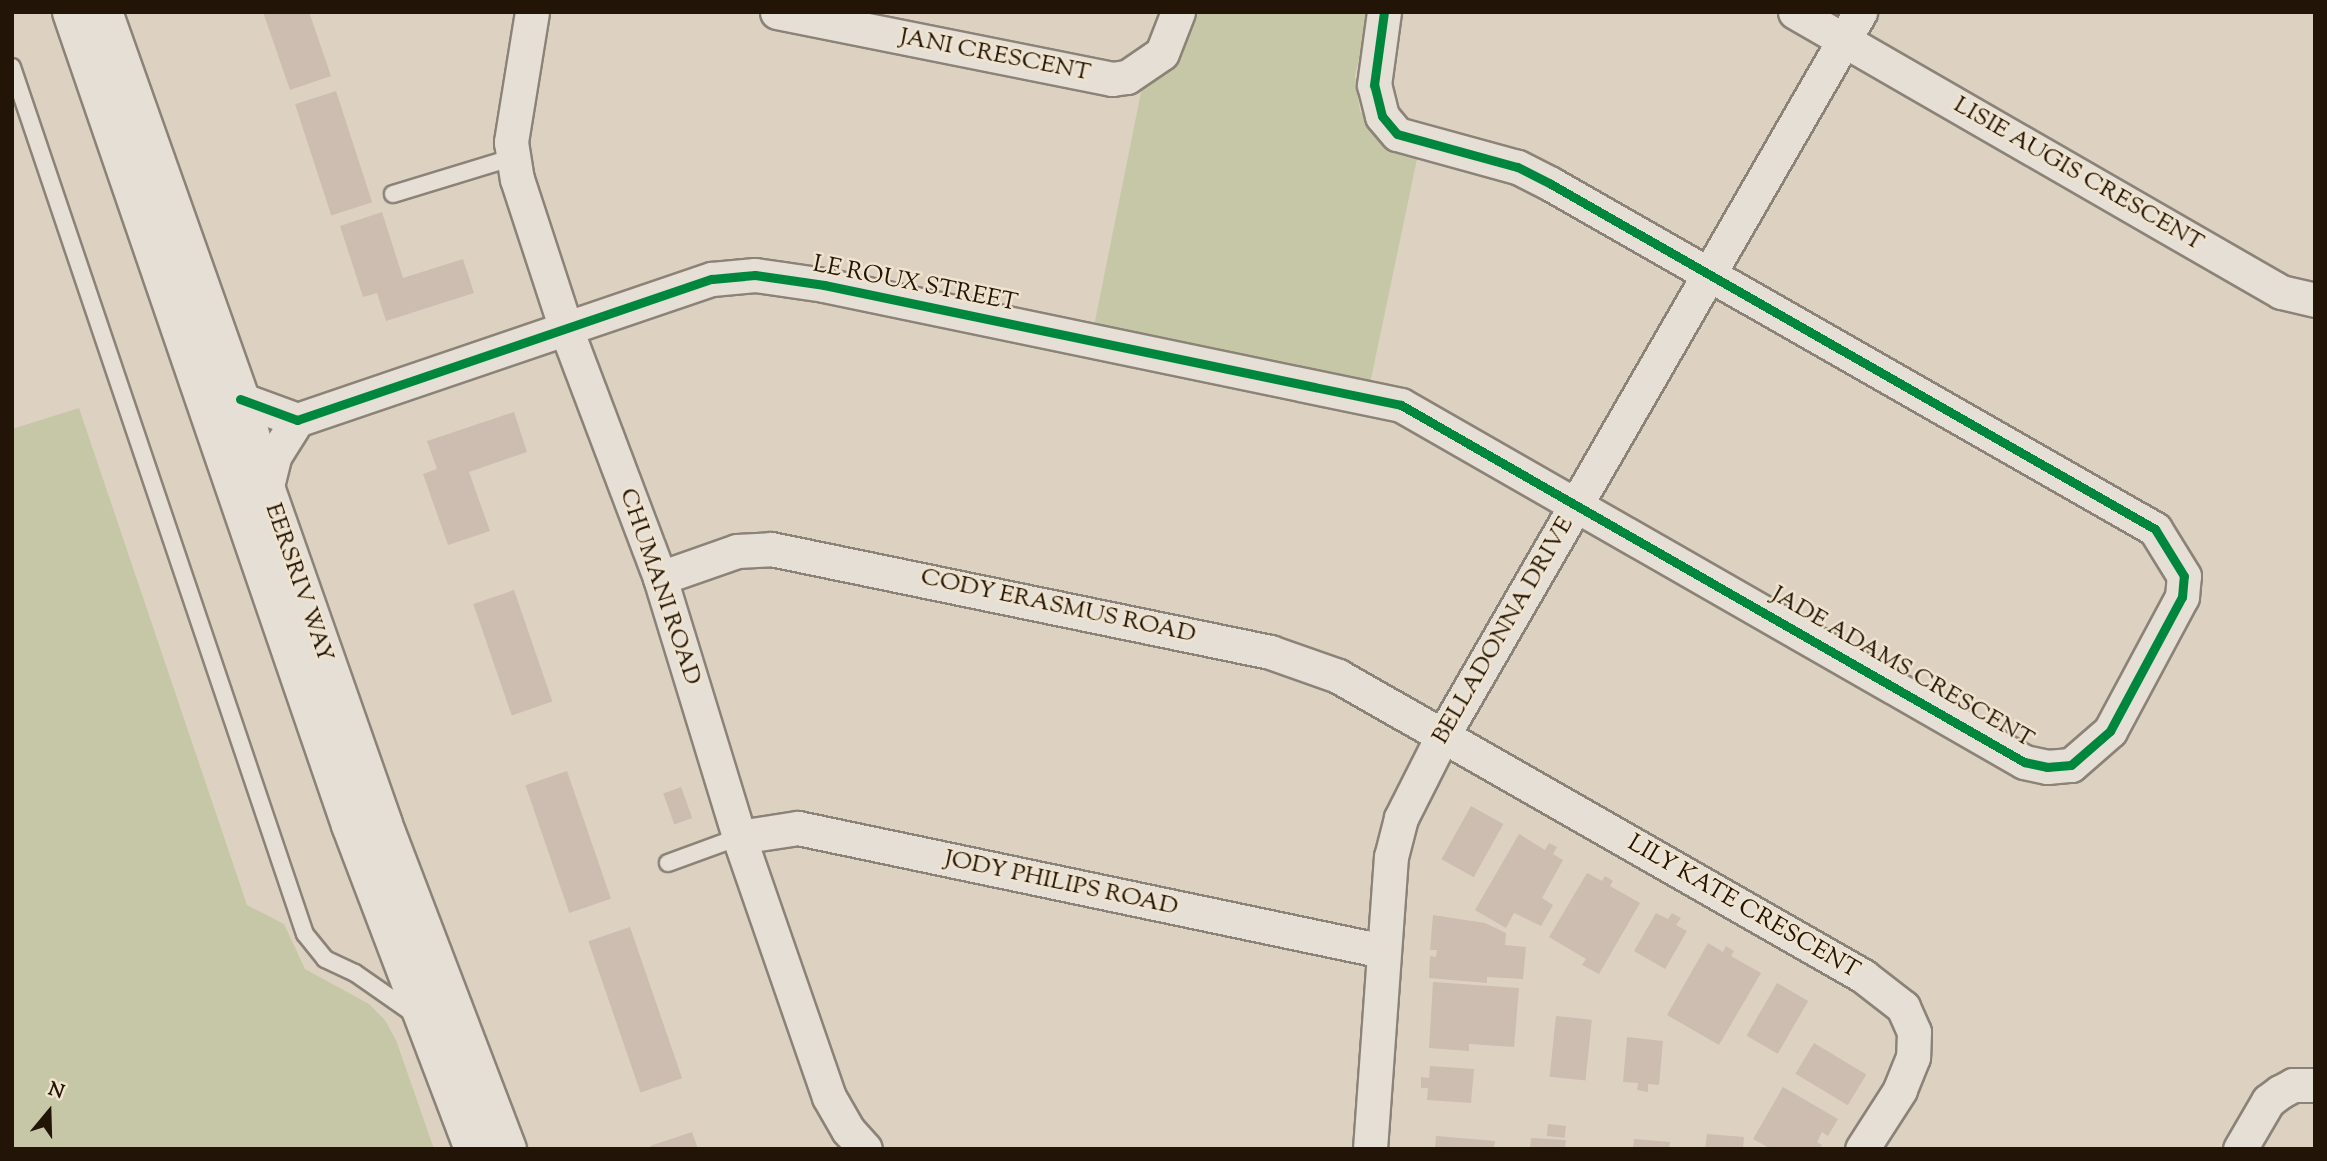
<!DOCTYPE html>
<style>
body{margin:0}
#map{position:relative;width:2327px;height:1161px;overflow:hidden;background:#ddd2c1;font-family:"Sorts Mill Goudy",serif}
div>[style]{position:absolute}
.green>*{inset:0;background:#c6c7a6}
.building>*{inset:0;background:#cdbcb0;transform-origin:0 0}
.roads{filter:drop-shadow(2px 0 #8c8378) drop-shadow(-2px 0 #8c8378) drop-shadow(0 2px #8c8378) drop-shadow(0 -2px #8c8378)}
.lane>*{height:16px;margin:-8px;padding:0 8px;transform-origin:8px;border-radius:8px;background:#e5dfd6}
.street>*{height:33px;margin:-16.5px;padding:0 16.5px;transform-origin:16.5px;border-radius:16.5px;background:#e5dfd6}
.secondary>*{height:38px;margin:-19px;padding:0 19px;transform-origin:19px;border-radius:19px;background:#e5dfd6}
.cycleway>*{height:9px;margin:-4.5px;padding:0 4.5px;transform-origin:4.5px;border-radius:4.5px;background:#00873e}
span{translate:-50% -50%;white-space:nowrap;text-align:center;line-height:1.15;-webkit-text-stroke:5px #f1e4cf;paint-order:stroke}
.street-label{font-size:24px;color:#221406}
.frame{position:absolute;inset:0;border:14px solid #221406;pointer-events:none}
.north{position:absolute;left:14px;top:1077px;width:70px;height:70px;-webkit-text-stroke:5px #f1e4cf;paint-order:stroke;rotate:19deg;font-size:19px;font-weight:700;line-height:28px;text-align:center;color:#221406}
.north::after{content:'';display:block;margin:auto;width:24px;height:32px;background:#221406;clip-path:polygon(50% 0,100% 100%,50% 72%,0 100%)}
</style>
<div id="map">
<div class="green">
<i style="clip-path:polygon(1190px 12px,1369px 12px,1355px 76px,1360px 111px,1381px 142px,1417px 159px,1370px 384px,1094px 326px,1142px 87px,1166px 69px)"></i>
<i style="clip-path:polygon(79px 408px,247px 905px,284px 924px,305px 969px,369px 1004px,385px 1020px,396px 1040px,434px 1149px,12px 1149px,12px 429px)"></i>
</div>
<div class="building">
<i style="clip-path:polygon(263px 12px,309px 12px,331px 76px,290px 90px)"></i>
<i style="left:336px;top:91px;width:117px;height:43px;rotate:72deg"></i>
<i style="clip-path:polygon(382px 212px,403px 278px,463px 259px,474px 293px,386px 321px,377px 293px,363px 297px,340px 226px)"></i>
<i style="clip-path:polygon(514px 412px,527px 452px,469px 472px,490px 531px,448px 545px,423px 474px,437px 469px,427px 441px)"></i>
<i style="left:514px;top:590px;width:118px;height:43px;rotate:71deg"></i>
<i style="left:567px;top:771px;width:135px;height:44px;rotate:71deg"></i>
<i style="left:681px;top:787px;width:33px;height:19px;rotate:70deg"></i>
<i style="left:1471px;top:806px;width:37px;height:61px;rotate:29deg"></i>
<i style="clip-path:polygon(1519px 834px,1545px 850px,1549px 843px,1557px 847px,1553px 854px,1563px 860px,1542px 898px,1553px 905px,1541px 926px,1514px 913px,1506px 928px,1475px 910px)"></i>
<i style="clip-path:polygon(1587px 873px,1602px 881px,1605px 876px,1613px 881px,1610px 886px,1640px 903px,1599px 974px,1582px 965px,1586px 959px,1549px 937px)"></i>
<i style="clip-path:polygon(1656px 913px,1668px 919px,1672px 913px,1681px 918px,1676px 925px,1687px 931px,1665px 969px,1634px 951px)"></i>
<i style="clip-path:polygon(1433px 915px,1485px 923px,1506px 933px,1505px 945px,1526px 947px,1523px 979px,1487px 977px,1487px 983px,1429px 978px,1430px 956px,1436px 957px,1437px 950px,1430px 950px)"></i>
<i style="left:630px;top:927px;width:160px;height:44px;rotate:71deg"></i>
<i style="clip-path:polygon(1708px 943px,1723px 952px,1726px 946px,1734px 951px,1731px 956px,1761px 973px,1719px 1045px,1667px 1015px)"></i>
<i style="clip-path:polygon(1433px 982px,1519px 988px,1514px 1047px,1469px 1044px,1469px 1051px,1429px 1048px)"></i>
<i style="left:1777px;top:983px;width:36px;height:61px;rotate:30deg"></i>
<i style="left:1556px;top:1016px;width:36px;height:61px;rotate:6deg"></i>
<i style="clip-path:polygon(1627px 1037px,1663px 1041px,1659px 1085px,1648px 1084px,1648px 1092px,1637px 1090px,1638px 1083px,1623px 1082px)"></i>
<i style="left:1814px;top:1043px;width:61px;height:36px;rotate:31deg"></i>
<i style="clip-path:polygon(1430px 1066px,1474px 1069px,1471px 1103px,1427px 1100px,1428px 1088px,1421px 1088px,1421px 1077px,1429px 1078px)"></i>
<i style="clip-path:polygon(1783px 1087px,1838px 1119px,1828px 1136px,1822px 1132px,1817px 1142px,1822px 1145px,1820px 1149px,1771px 1149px,1753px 1139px)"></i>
<i style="left:1548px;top:1124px;width:18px;height:12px;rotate:6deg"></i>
<i style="clip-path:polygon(692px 1132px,698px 1149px,651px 1149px,650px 1146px)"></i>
<i style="clip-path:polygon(1707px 1134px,1744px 1137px,1743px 1149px,1705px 1149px)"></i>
<i style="clip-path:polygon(1436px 1136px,1495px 1141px,1494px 1149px,1435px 1149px)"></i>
<i style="clip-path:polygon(1531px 1138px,1566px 1140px,1565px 1149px,1530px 1149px)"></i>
<i style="clip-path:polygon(1634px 1139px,1670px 1142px,1669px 1149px,1633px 1149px)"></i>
</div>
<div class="roads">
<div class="lane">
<i style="left:12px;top:67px;width:915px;rotate:71.33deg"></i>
<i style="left:305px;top:934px;width:32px;rotate:51deg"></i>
<i style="left:325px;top:959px;width:33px;rotate:25deg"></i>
<i style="left:355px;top:973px;width:72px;rotate:34.8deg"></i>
<i style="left:393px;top:194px;width:127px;rotate:-17deg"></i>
<i style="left:668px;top:863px;width:76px;rotate:-20.1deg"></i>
</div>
<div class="street">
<i style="left:532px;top:12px;width:132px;rotate:99.2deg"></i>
<i style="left:511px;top:142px;width:37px;rotate:81deg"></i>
<i style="left:517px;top:179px;width:158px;rotate:71.9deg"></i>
<i style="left:566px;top:329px;width:266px;rotate:69.3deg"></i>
<i style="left:660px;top:578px;width:271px;rotate:73deg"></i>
<i style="left:739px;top:837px;width:275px;rotate:70.9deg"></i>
<i style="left:829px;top:1097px;width:38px;rotate:60deg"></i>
<i style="left:848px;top:1130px;width:25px;rotate:48deg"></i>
<i style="left:777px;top:12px;width:342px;rotate:11.3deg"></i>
<i style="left:1112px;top:79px;width:15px;rotate:-8deg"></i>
<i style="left:1127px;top:77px;width:42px;rotate:-34.4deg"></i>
<i style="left:1162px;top:53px;width:44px;rotate:-68.7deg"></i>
<i style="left:1795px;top:12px;width:561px;rotate:29.95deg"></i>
<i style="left:2281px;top:292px;width:35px;rotate:13deg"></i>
<i style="left:240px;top:399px;width:61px;rotate:20.2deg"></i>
<i style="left:297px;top:420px;width:438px;rotate:-18.8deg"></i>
<i style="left:712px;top:279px;width:43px;rotate:-5.3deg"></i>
<i style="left:755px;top:275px;width:70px;rotate:8.2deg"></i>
<i style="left:824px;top:285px;width:589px;rotate:11.75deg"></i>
<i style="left:1401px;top:405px;width:718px;rotate:29.81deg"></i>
<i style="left:2024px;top:762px;width:24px;rotate:12deg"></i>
<i style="left:2047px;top:767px;width:24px;rotate:-5deg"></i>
<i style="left:2071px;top:765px;width:52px;rotate:-41.1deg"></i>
<i style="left:2110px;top:731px;width:152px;rotate:-61.8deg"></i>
<i style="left:2182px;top:597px;width:21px;rotate:-85deg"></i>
<i style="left:2184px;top:576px;width:55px;rotate:-121.7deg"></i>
<i style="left:2155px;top:529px;width:696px;rotate:-150.27deg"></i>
<i style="left:1551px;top:184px;width:38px;rotate:-153deg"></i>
<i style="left:1517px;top:167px;width:124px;rotate:-164.6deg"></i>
<i style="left:1397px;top:134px;width:23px;rotate:-130deg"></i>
<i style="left:1382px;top:116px;width:32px;rotate:-104deg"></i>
<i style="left:1374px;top:85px;width:74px;rotate:-82.2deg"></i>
<i style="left:266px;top:490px;width:36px;rotate:-76deg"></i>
<i style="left:275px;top:455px;width:41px;rotate:-57.8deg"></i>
<i style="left:660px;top:578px;width:82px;rotate:-19.3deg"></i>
<i style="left:737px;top:551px;width:34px;rotate:-3deg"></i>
<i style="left:771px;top:549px;width:510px;rotate:11.66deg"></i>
<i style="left:1270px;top:652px;width:72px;rotate:19.4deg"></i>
<i style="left:1338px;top:676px;width:605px;rotate:29.74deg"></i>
<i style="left:1863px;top:976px;width:51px;rotate:37.8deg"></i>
<i style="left:1903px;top:1007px;width:27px;rotate:66deg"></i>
<i style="left:1914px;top:1032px;width:25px;rotate:92deg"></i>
<i style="left:1913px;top:1057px;width:35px;rotate:112deg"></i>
<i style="left:1900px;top:1090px;width:70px;rotate:122.8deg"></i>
<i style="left:739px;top:837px;width:60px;rotate:-8.7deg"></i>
<i style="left:798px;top:828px;width:598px;rotate:11.87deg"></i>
<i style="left:1370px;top:1149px;width:293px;rotate:-85.9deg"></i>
<i style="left:1391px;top:857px;width:40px;rotate:-75.6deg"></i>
<i style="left:1401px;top:818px;width:91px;rotate:-63.2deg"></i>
<i style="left:1442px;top:737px;width:837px;rotate:-60.03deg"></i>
<i style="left:2240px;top:1149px;width:56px;rotate:-59.7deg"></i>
<i style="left:2268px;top:1101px;width:15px;rotate:-37deg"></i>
<i style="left:2280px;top:1092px;width:15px;rotate:-28deg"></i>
<i style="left:2293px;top:1085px;width:22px"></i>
</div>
<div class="secondary">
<i style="left:72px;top:12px;width:860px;rotate:71.06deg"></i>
<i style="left:351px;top:825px;width:347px;rotate:69.2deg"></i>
<i style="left:103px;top:12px;width:411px;rotate:70.5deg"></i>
<i style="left:240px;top:399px;width:95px;rotate:74.1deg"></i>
<i style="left:266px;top:490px;width:352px;rotate:70.7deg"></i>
<i style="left:382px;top:822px;width:350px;rotate:69.1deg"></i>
</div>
</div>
<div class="cycleway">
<i style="left:240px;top:399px;width:61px;rotate:20.2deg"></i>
<i style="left:297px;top:420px;width:438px;rotate:-18.8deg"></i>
<i style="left:712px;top:279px;width:43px;rotate:-5.3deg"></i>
<i style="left:755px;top:275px;width:70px;rotate:8.2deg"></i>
<i style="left:824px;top:285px;width:589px;rotate:11.75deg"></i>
<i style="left:1401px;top:405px;width:718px;rotate:29.81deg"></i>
<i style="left:2024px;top:762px;width:24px;rotate:12deg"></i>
<i style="left:2047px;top:767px;width:24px;rotate:-5deg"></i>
<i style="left:2071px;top:765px;width:52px;rotate:-41.1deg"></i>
<i style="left:2110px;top:731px;width:152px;rotate:-61.8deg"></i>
<i style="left:2182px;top:597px;width:21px;rotate:-85deg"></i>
<i style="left:2184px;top:576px;width:55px;rotate:-121.7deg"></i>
<i style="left:2155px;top:529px;width:696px;rotate:-150.27deg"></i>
<i style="left:1551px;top:184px;width:38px;rotate:-153deg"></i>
<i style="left:1517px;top:167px;width:124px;rotate:-164.6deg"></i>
<i style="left:1397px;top:134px;width:23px;rotate:-130deg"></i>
<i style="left:1382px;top:116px;width:32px;rotate:-104deg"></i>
<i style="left:1374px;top:85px;width:74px;rotate:-82.2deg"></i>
</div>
<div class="street-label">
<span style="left:995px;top:56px;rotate:11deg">JANI CRESCENT</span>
<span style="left:2078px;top:175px;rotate:30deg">LISIE AUGIS CRESCENT</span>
<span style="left:915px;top:285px;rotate:11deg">LE ROUX STREET</span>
<span style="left:298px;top:583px;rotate:71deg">EERSRIV WAY</span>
<span style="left:659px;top:587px;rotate:71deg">CHUMANI ROAD</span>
<span style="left:1058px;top:607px;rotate:12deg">CODY ERASMUS ROAD</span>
<span style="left:1504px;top:631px;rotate:-60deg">BELLADONNA DRIVE</span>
<span style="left:1902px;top:668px;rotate:30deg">JADE ADAMS CRESCENT</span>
<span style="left:1061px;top:884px;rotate:12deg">JODY PHILIPS ROAD</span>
<span style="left:1743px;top:908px;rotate:30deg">LILY KATE CRESCENT</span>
</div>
<div class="frame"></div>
<div class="north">N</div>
</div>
